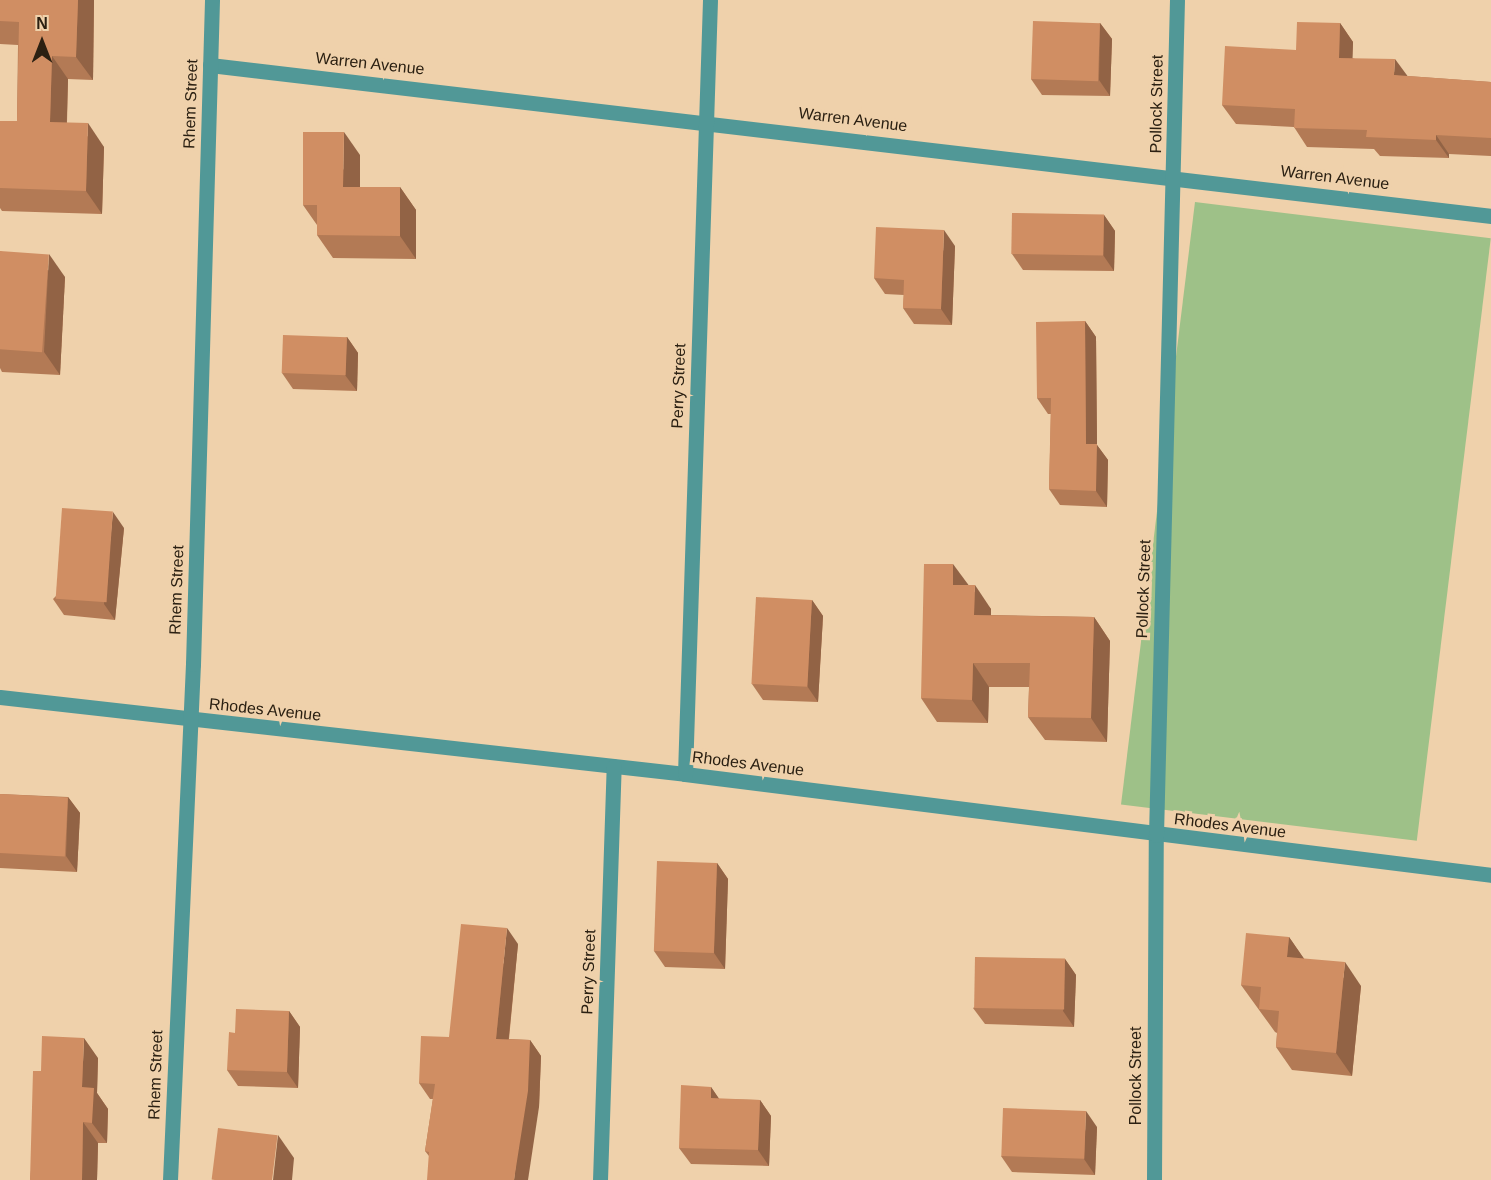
<!DOCTYPE html>
<style>
body{margin:0}
#map{position:relative;width:1491px;height:1180px;overflow:hidden;background:#efd1ab;font-family:Arial,sans-serif}
div>[style]{position:absolute}
.green>*{inset:0;background:#9ec188;transform-origin:0 0}
.street>*{height:15px;margin:-7.5px;padding:0 7.5px;transform-origin:7.5px;border-radius:7.5px;background:#519897}
.wall>*{inset:0;background:#b37a55}
.shaded-wall>*{inset:0;background:#926345}
.building>*{inset:0;background:#d08e63;transform-origin:0 0}
span{translate:-50% -50%;white-space:nowrap;text-align:center;line-height:1.15;-webkit-text-stroke:6px #efd1ab;paint-order:stroke}
.street-label{font-size:16px;color:#2b2012}
.north{position:absolute;left:12px;top:12px;width:60px;height:60px;-webkit-text-stroke:4px #efd1ab;paint-order:stroke;rotate:0deg;font-size:16px;font-weight:700;line-height:24px;text-align:center;color:#2b2012}
.north::after{content:'';display:block;margin:auto;width:21px;height:27px;background:#2b2012;clip-path:polygon(50% 0,100% 100%,50% 72%,0 100%)}
</style>
<div id="map">
<div class="green">
<i style="left:1195px;top:202px;width:298px;height:607px;rotate:7deg"></i>
</div>
<div class="street">
<i style="left:210px;top:65px;width:1290px;rotate:6.72deg"></i>
<i style="left:0;top:697px;width:689px;rotate:6.41deg"></i>
<i style="left:685px;top:774px;width:812px;rotate:7.14deg"></i>
<i style="left:685px;top:774px;width:774px;rotate:-88.15deg"></i>
<i style="left:170px;top:1180px;width:517px;rotate:-87.45deg"></i>
<i style="left:193px;top:664px;width:664px;rotate:-88.36deg"></i>
<i style="left:600px;top:1180px;width:414px;rotate:-88.1deg"></i>
<i style="left:1154px;top:1180px;width:345px;rotate:-89.7deg"></i>
<i style="left:1156px;top:835px;width:835px;rotate:-88.56deg"></i>
</div>
<div class="wall">
<i style="clip-path:polygon(0 0,94px 0,93px 80px,68px 79px,67px 123px,104px 147px,102px 214px,2px 211px,0 208px,0 121px,17px 121px,18px 45px,0 44px)"></i>
<i style="clip-path:polygon(1100px 23px,1112px 39px,1110px 96px,1042px 95px,1031px 79px)"></i>
<i style="clip-path:polygon(1340px 23px,1353px 42px,1352px 58px,1407px 76px,1491px 82px,1491px 156px,1449px 154px,1449px 158px,1380px 156px,1374px 149px,1307px 147px,1294px 127px,1236px 124px,1222px 105px,1296px 50px)"></i>
<i style="clip-path:polygon(360px 155px,360px 187px,400px 187px,416px 210px,416px 259px,333px 258px,317px 235px,317px 225px,303px 205px)"></i>
<i style="clip-path:polygon(1104px 215px,1115px 231px,1114px 271px,1023px 270px,1012px 254px)"></i>
<i style="clip-path:polygon(955px 246px,952px 325px,914px 324px,903px 308px,904px 295px,885px 294px,874px 278px)"></i>
<i style="clip-path:polygon(0 251px,65px 277px,60px 375px,2px 372px,0 368px)"></i>
<i style="clip-path:polygon(1085px 321px,1096px 337px,1097px 445px,1108px 460px,1107px 507px,1060px 505px,1049px 489px,1051px 414px,1048px 414px,1037px 398px)"></i>
<i style="clip-path:polygon(347px 337px,358px 353px,357px 391px,293px 389px,282px 373px)"></i>
<i style="clip-path:polygon(124px 528px,115px 620px,64px 615px,53px 599px)"></i>
<i style="clip-path:polygon(968px 585px,991px 609px,991px 615px,1094px 617px,1110px 641px,1107px 742px,1045px 740px,1028px 717px,1029px 687px,989px 687px,988px 723px,937px 722px,921px 698px)"></i>
<i style="clip-path:polygon(812px 600px,823px 616px,818px 702px,763px 700px,752px 684px)"></i>
<i style="clip-path:polygon(0 794px,68px 797px,80px 813px,77px 872px,0 868px)"></i>
<i style="clip-path:polygon(717px 863px,728px 879px,725px 969px,665px 967px,654px 951px)"></i>
<i style="clip-path:polygon(1289px 937px,1304px 959px,1361px 986px,1352px 1076px,1292px 1070px,1276px 1047px,1277px 1033px,1275px 1032px,1241px 985px)"></i>
<i style="clip-path:polygon(518px 944px,509px 1039px,530px 1040px,541px 1056px,539px 1107px,429px 1156px,425px 1151px,433px 1099px,430px 1099px,419px 1083px,449px 1037px)"></i>
<i style="clip-path:polygon(1065px 959px,1076px 975px,1074px 1027px,985px 1024px,973px 1008px)"></i>
<i style="clip-path:polygon(289px 1011px,300px 1027px,298px 1088px,238px 1086px,227px 1070px)"></i>
<i style="clip-path:polygon(98px 1058px,97px 1093px,108px 1109px,107px 1143px,98px 1143px,97px 1180px,30px 1180px,41px 1071px)"></i>
<i style="clip-path:polygon(711px 1087px,719px 1099px,760px 1100px,771px 1116px,769px 1166px,691px 1164px,679px 1148px)"></i>
<i style="clip-path:polygon(1097px 1127px,1095px 1175px,1012px 1172px,1001px 1156px)"></i>
</div>
<div class="shaded-wall">
<i style="clip-path:polygon(78px 0,94px 0,93px 80px,76px 57px)"></i>
<i style="clip-path:polygon(1100px 23px,1112px 39px,1110px 96px,1099px 80px)"></i>
<i style="clip-path:polygon(1340px 23px,1353px 42px,1352px 77px,1339px 58px)"></i>
<i style="clip-path:polygon(52px 56px,68px 79px,66px 146px,50px 122px)"></i>
<i style="clip-path:polygon(1395px 59px,1409px 78px,1394px 75px)"></i>
<i style="clip-path:polygon(88px 123px,104px 147px,102px 214px,86px 191px)"></i>
<i style="clip-path:polygon(344px 132px,360px 155px,360px 210px,343px 187px)"></i>
<i style="clip-path:polygon(1436px 135px,1449px 154px,1449px 158px,1436px 140px)"></i>
<i style="clip-path:polygon(400px 187px,416px 210px,416px 259px,400px 236px)"></i>
<i style="clip-path:polygon(1104px 215px,1115px 231px,1114px 271px,1103px 255px)"></i>
<i style="clip-path:polygon(944px 230px,955px 246px,952px 325px,941px 309px)"></i>
<i style="clip-path:polygon(49px 254px,65px 277px,60px 375px,44px 352px)"></i>
<i style="clip-path:polygon(1085px 321px,1096px 337px,1097px 445px,1108px 460px,1107px 507px,1096px 491px,1086px 444px)"></i>
<i style="clip-path:polygon(347px 337px,358px 353px,357px 391px,345px 375px)"></i>
<i style="clip-path:polygon(113px 512px,124px 528px,115px 620px,104px 604px)"></i>
<i style="clip-path:polygon(953px 564px,970px 587px,953px 585px)"></i>
<i style="clip-path:polygon(975px 585px,991px 609px,991px 638px,974px 615px)"></i>
<i style="clip-path:polygon(812px 600px,823px 616px,818px 702px,807px 686px)"></i>
<i style="clip-path:polygon(1094px 617px,1110px 641px,1107px 742px,1091px 718px)"></i>
<i style="clip-path:polygon(973px 663px,989px 687px,988px 723px,972px 700px)"></i>
<i style="clip-path:polygon(68px 797px,80px 813px,77px 872px,66px 856px)"></i>
<i style="clip-path:polygon(717px 863px,728px 879px,725px 969px,714px 953px)"></i>
<i style="clip-path:polygon(507px 928px,518px 944px,507px 1055px,496px 1039px)"></i>
<i style="clip-path:polygon(1289px 937px,1305px 960px,1287px 957px)"></i>
<i style="clip-path:polygon(1065px 959px,1076px 975px,1074px 1027px,1063px 1011px)"></i>
<i style="clip-path:polygon(1345px 962px,1361px 986px,1352px 1076px,1336px 1053px)"></i>
<i style="clip-path:polygon(289px 1011px,300px 1027px,298px 1088px,287px 1072px)"></i>
<i style="clip-path:polygon(84px 1038px,98px 1058px,97px 1093px,108px 1109px,107px 1143px,92px 1123px,82px 1087px)"></i>
<i style="clip-path:polygon(530px 1040px,541px 1056px,539px 1107px,528px 1180px,514px 1180px)"></i>
<i style="clip-path:polygon(711px 1087px,722px 1103px,711px 1098px)"></i>
<i style="clip-path:polygon(760px 1100px,771px 1116px,769px 1166px,758px 1150px)"></i>
<i style="clip-path:polygon(1086px 1111px,1097px 1127px,1095px 1175px,1084px 1159px)"></i>
<i style="clip-path:polygon(83px 1122px,98px 1143px,97px 1180px,82px 1180px)"></i>
<i style="clip-path:polygon(278px 1135px,294px 1158px,292px 1180px,273px 1180px)"></i>
</div>
<div class="building">
<i style="clip-path:polygon(0 0,78px 0,76px 57px,52px 56px,50px 122px,88px 123px,86px 191px,0 188px,0 121px,17px 121px,19px 22px,0 21px)"></i>
<i style="left:1033px;top:21px;width:67px;height:58px;rotate:2deg"></i>
<i style="clip-path:polygon(1297px 22px,1340px 23px,1339px 58px,1395px 59px,1394px 75px,1491px 82px,1491px 138px,1436px 135px,1436px 140px,1366px 137px,1367px 130px,1294px 128px,1295px 109px,1222px 105px,1225px 46px,1296px 50px)"></i>
<i style="clip-path:polygon(303px 132px,344px 132px,343px 187px,400px 187px,400px 236px,317px 235px,317px 205px,303px 205px)"></i>
<i style="left:1012px;top:213px;width:92px;height:41px;rotate:1deg"></i>
<i style="clip-path:polygon(876px 227px,944px 230px,941px 309px,903px 308px,904px 280px,874px 278px)"></i>
<i style="left:0;top:251px;width:49px;height:98px;rotate:4deg"></i>
<i style="clip-path:polygon(1085px 321px,1086px 444px,1097px 444px,1096px 491px,1049px 489px,1051px 398px,1037px 398px,1036px 322px)"></i>
<i style="left:283px;top:335px;width:64px;height:38px;rotate:2deg"></i>
<i style="left:62px;top:508px;width:51px;height:91px;rotate:4deg"></i>
<i style="clip-path:polygon(924px 564px,953px 564px,953px 585px,975px 585px,974px 615px,1094px 617px,1091px 718px,1028px 717px,1030px 663px,973px 663px,972px 700px,921px 698px)"></i>
<i style="left:756px;top:597px;width:56px;height:87px;rotate:3deg"></i>
<i style="left:0;top:794px;width:68px;height:59px;rotate:3deg"></i>
<i style="left:657px;top:861px;width:60px;height:90px;rotate:2deg"></i>
<i style="clip-path:polygon(461px 924px,507px 928px,496px 1039px,530px 1040px,528px 1091px,514px 1180px,427px 1180px,429px 1152px,425px 1151px,435px 1084px,419px 1083px,421px 1036px,449px 1037px)"></i>
<i style="clip-path:polygon(1246px 933px,1289px 937px,1287px 957px,1345px 962px,1336px 1053px,1276px 1047px,1279px 1011px,1259px 1009px,1261px 987px,1241px 985px)"></i>
<i style="left:975px;top:957px;width:90px;height:51px;rotate:1deg"></i>
<i style="clip-path:polygon(236px 1009px,289px 1011px,287px 1072px,227px 1070px,229px 1032px,235px 1033px)"></i>
<i style="clip-path:polygon(42px 1036px,84px 1038px,82px 1087px,94px 1088px,92px 1123px,83px 1122px,82px 1180px,30px 1180px,33px 1071px,41px 1071px)"></i>
<i style="clip-path:polygon(681px 1085px,711px 1087px,711px 1098px,760px 1100px,758px 1150px,679px 1148px)"></i>
<i style="left:1003px;top:1108px;width:83px;height:48px;rotate:2deg"></i>
<i style="left:218px;top:1128px;width:60px;height:52px;rotate:7deg"></i>
</div>
<div class="street-label">
<span style="left:370px;top:64px;rotate:6deg">Warren Avenue</span>
<span style="left:191px;top:104px;rotate:-88deg">Rhem Street</span>
<span style="left:1157px;top:104px;rotate:-89deg">Pollock Street</span>
<span style="left:853px;top:120px;rotate:7deg">Warren Avenue</span>
<span style="left:1335px;top:178px;rotate:7deg">Warren Avenue</span>
<span style="left:679px;top:386px;rotate:-88deg">Perry Street</span>
<span style="left:1144px;top:589px;rotate:-88deg">Pollock Street</span>
<span style="left:177px;top:590px;rotate:-88deg">Rhem Street</span>
<span style="left:265px;top:710px;rotate:6deg">Rhodes Avenue</span>
<span style="left:748px;top:764px;rotate:7deg">Rhodes Avenue</span>
<span style="left:1230px;top:826px;rotate:7deg">Rhodes Avenue</span>
<span style="left:589px;top:972px;rotate:-88deg">Perry Street</span>
<span style="left:156px;top:1075px;rotate:-88deg">Rhem Street</span>
<span style="left:1136px;top:1076px;rotate:-90deg">Pollock Street</span>
</div>
<div class="north">N</div>
</div>
